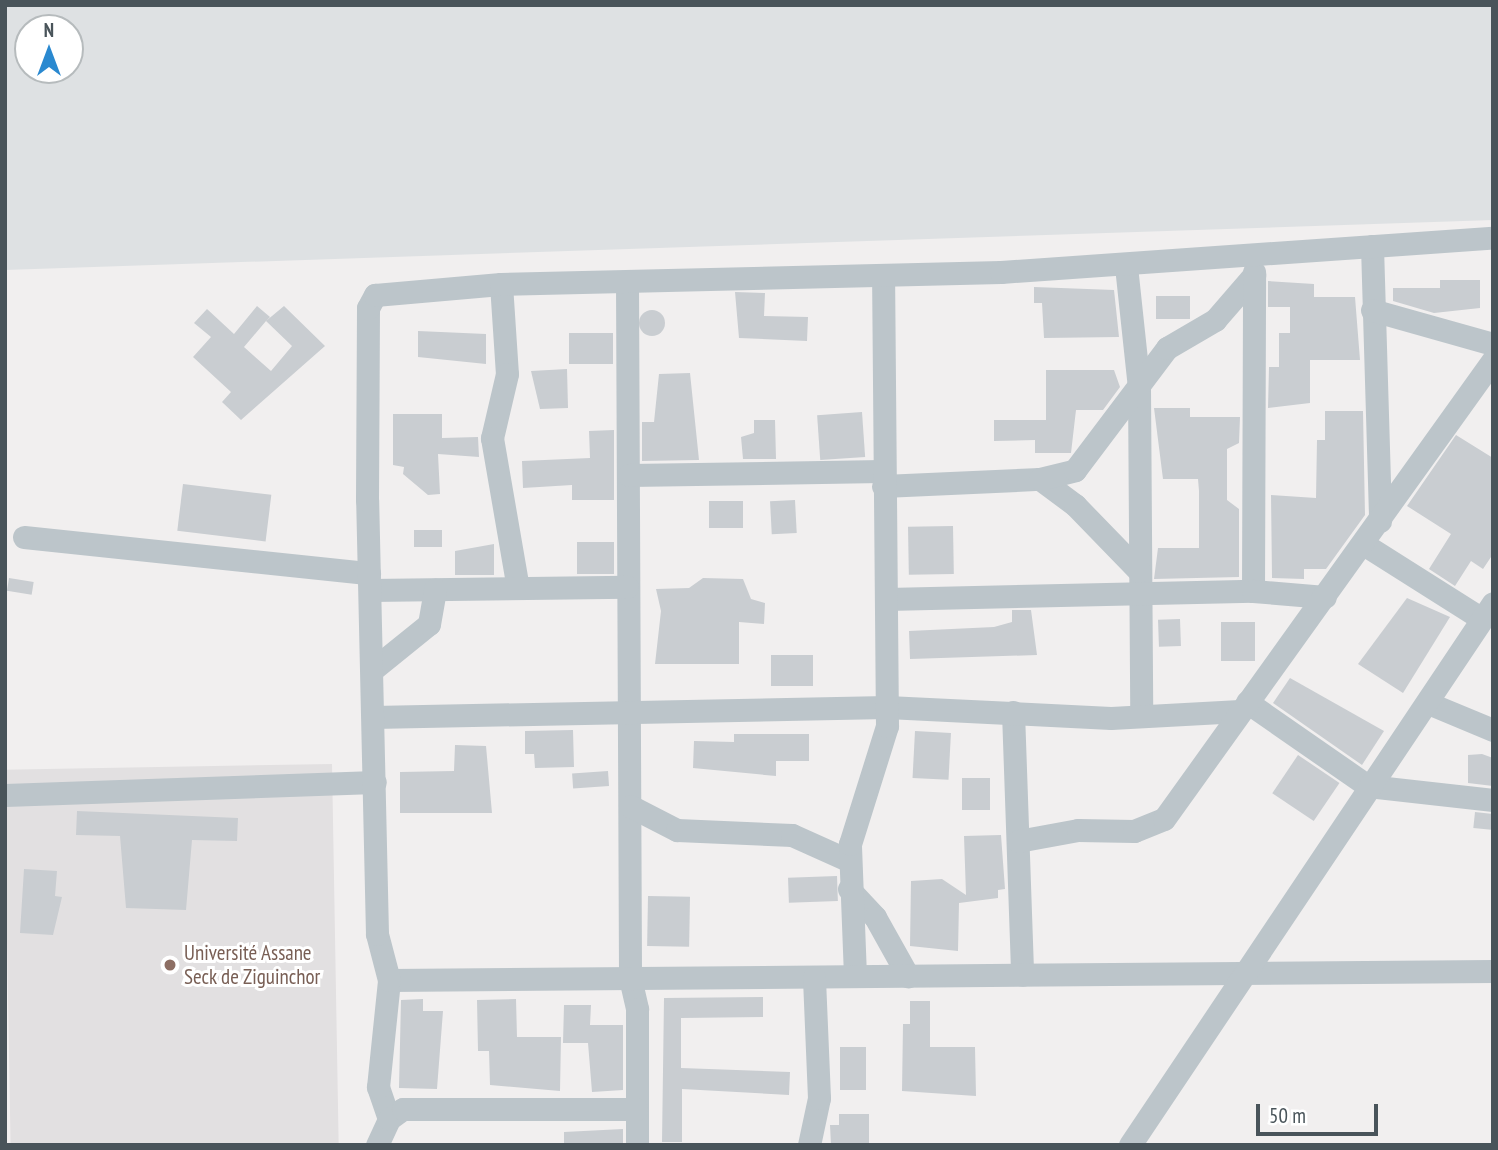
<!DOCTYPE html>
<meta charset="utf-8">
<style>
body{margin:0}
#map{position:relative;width:1498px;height:1150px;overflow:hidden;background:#f1efef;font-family:"PT Sans Narrow",sans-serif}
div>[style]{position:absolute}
.education>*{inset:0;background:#e2e0e1;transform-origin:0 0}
.airport>*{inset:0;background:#dee1e3}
.building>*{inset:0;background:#c9cdd1;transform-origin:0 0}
.round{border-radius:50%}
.minor>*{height:23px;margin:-11.5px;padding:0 11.5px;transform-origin:11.5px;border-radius:11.5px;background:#bcc5ca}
.dots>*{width:19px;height:19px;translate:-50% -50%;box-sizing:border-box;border:4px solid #fff;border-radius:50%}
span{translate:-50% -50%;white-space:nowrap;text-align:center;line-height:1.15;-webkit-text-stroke:6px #fff;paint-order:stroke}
.education-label{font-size:21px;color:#785e54}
.left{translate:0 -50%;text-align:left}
.frame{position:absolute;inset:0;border:7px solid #49545a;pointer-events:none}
.north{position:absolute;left:14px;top:14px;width:70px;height:70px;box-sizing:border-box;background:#fff;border:2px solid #b6bbbd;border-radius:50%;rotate:0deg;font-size:19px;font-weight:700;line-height:28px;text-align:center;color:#49545a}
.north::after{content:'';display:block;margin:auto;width:24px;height:32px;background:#2a89d0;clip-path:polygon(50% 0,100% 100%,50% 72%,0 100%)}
.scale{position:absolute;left:1256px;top:1104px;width:122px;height:32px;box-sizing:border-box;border:4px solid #49545a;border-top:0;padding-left:9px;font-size:21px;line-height:24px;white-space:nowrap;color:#49545a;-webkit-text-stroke:5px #fff;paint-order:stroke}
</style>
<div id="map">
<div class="education">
<i style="left:332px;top:764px;width:381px;height:328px;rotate:89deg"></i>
</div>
<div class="airport">
<i style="clip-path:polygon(evenodd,5px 5px,1493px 5px,1493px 220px,5px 270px,5px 5px,28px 28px,70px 28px,70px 70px,28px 70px,28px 28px)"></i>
</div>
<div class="building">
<i style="clip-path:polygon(1440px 280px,1480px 280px,1480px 308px,1434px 313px,1393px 301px,1393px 288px,1440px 288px)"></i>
<i style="clip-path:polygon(1268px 281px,1314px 284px,1314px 297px,1355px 297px,1360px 360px,1310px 360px,1310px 403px,1268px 408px,1269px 367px,1279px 367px,1279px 333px,1290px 333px,1290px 307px,1268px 307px)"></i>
<i style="clip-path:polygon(1034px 287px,1114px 290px,1119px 337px,1044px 338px,1042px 303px,1034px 303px)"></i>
<i style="clip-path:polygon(735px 292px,765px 293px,764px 316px,808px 317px,807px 341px,739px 338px)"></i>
<i style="left:1190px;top:296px;width:23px;height:34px;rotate:90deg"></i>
<i style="clip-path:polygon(evenodd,257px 306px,270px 317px,266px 321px,284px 306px,325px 346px,241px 420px,222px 402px,231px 392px,193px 357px,211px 337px,194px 323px,207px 309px,234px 334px,257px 306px,266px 321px,292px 346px,271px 371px,244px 347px,266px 321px)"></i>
<i class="round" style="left:639px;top:310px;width:26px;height:26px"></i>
<i style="clip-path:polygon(418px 331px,486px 334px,486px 364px,418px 357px)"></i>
<i style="left:613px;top:333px;width:31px;height:44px;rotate:90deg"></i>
<i style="clip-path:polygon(567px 369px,568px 408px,540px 409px,531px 371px)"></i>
<i style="clip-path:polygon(1046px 370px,1114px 370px,1120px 387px,1103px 410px,1076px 410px,1071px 453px,1035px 453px,1035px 440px,994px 441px,994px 420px,1046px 420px)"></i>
<i style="clip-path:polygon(690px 373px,699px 460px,642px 461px,642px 422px,654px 422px,659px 374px)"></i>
<i style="clip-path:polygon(1154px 408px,1190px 408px,1190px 417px,1240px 417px,1239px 443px,1227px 449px,1227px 500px,1239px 509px,1239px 577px,1154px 579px,1158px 548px,1199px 548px,1199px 491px,1198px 479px,1163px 479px)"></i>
<i style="clip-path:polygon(1325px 411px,1363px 411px,1365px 515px,1326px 569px,1304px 569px,1304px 579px,1272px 578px,1271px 495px,1316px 498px,1317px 440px,1325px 440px)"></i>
<i style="left:862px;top:412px;width:45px;height:45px;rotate:86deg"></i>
<i style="clip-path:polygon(393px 414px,442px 414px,442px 438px,478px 437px,479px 457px,438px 454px,440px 494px,428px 495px,403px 474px,404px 467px,393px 465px)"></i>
<i style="clip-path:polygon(754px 420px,775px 420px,776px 459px,743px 459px,741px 437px,754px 433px)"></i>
<i style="clip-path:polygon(614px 430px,614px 500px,572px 500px,572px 485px,523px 488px,522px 461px,590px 458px,589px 431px)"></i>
<i style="clip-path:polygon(1456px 435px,1493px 458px,1493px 554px,1483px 569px,1471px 561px,1455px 586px,1429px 569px,1451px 534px,1407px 506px)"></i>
<i style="left:183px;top:484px;width:89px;height:47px;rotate:7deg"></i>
<i style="left:795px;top:500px;width:33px;height:25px;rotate:87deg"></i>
<i style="left:709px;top:501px;width:34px;height:27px"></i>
<i style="left:953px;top:526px;width:48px;height:45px;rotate:89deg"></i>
<i style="left:414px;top:530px;width:28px;height:17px"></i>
<i style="left:577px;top:542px;width:37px;height:32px"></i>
<i style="clip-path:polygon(494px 544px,494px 575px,455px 575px,455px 551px)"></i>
<i style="left:9px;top:578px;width:25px;height:13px;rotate:9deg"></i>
<i style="clip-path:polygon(703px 578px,743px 579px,751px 599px,765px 603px,764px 624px,739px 622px,739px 664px,655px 664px,661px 611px,656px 589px,689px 588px)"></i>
<i style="clip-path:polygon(1407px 598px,1450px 617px,1403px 693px,1358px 664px)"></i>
<i style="clip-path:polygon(1012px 610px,1031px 610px,1037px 655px,910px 659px,909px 631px,994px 627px,1012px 622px)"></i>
<i style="left:1180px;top:619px;width:27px;height:22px;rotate:88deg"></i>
<i style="left:1221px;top:622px;width:34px;height:39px"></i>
<i style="left:771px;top:655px;width:42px;height:31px"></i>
<i style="clip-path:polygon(1290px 678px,1384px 731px,1362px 765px,1273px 703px)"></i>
<i style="clip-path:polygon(573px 730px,574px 767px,535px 768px,534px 754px,525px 754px,525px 731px)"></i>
<i style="left:915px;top:731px;width:36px;height:47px;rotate:3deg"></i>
<i style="clip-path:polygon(734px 734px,809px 734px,809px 761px,776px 761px,776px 776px,693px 768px,694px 741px,734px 742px)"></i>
<i style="clip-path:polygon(455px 745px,486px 746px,492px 813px,400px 813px,400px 772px,454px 771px)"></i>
<i style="clip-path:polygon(1482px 754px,1493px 758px,1493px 786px,1468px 783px,1468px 755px)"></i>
<i style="left:1298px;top:755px;width:50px;height:46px;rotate:34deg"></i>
<i style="left:608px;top:771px;width:15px;height:36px;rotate:86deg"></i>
<i style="left:962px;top:778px;width:28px;height:32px"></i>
<i style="clip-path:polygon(77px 811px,238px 818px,237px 841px,192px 840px,186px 910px,126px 908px,120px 836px,76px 835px)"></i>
<i style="left:1475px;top:812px;width:18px;height:16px;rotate:6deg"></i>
<i style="clip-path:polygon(1001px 835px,1005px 889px,998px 890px,998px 898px,959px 903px,958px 951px,910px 946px,911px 881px,942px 879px,966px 895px,964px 836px)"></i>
<i style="clip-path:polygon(24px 869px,57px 871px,55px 896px,62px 897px,53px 935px,20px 933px)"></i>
<i style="left:837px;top:876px;width:25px;height:49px;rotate:88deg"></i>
<i style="left:648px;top:896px;width:42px;height:50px;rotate:1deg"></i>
<i style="clip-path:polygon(763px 997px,763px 1017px,681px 1018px,681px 1068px,790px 1072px,789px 1095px,682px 1089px,682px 1142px,662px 1142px,664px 998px)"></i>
<i style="clip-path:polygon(423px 999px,423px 1011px,443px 1011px,437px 1089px,399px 1088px,401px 1000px)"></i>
<i style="clip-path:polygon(516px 999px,517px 1037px,561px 1037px,560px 1091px,490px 1085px,489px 1051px,478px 1051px,477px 1000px)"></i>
<i style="clip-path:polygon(910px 1001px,930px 1001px,930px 1047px,975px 1047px,976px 1096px,902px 1091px,903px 1024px,910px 1024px)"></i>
<i style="clip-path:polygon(564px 1005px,591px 1005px,590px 1025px,623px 1025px,623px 1090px,592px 1092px,588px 1043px,563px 1043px)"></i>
<i style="left:840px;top:1047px;width:26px;height:43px"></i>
<i style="clip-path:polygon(839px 1114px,869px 1114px,869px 1145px,831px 1145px,830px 1125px,839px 1125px)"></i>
<i style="clip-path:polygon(623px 1129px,623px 1145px,564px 1145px,564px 1132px)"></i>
</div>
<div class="minor">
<i style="left:1372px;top:246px;width:275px;rotate:88.3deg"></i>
<i style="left:1126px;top:266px;width:123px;rotate:83.9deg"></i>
<i style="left:1139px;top:388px;width:327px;rotate:89.6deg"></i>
<i style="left:627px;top:282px;width:696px;rotate:89.75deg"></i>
<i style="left:630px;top:978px;width:32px;rotate:77deg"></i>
<i style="left:637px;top:1009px;width:136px;rotate:90deg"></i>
<i style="left:501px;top:284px;width:90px;rotate:86.2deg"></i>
<i style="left:507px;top:374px;width:66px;rotate:103.2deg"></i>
<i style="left:492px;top:438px;width:152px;rotate:80.2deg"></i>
<i style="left:1372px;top:310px;width:126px;rotate:15.7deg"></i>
<i style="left:629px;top:475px;width:253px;rotate:-0.9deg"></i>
<i style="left:1040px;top:479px;width:44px;rotate:36.6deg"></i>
<i style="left:1075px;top:505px;width:92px;rotate:45.9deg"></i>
<i style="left:883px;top:486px;width:157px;rotate:-2.6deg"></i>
<i style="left:1040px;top:479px;width:36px;rotate:-14deg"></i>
<i style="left:1075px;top:470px;width:153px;rotate:-53deg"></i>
<i style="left:1167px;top:348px;width:56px;rotate:-30.3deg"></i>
<i style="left:1215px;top:320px;width:60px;rotate:-49.1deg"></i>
<i style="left:24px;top:537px;width:347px;rotate:6deg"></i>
<i style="left:1365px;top:545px;width:138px;rotate:32.3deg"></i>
<i style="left:370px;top:590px;width:257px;rotate:-0.7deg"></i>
<i style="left:1253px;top:591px;width:319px;rotate:-89.8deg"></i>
<i style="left:887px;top:599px;width:366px;rotate:-1.3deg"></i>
<i style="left:1253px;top:591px;width:72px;rotate:4.8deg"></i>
<i style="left:372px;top:670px;width:73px;rotate:-38.9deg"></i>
<i style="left:429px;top:624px;width:35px;rotate:-80deg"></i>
<i style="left:1247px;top:702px;width:147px;rotate:34.8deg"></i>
<i style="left:1368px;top:786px;width:126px;rotate:6.4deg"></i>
<i style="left:1428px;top:703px;width:70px;rotate:22.6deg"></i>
<i style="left:1013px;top:712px;width:263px;rotate:88deg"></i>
<i style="left:373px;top:717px;width:514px;rotate:-1.11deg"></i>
<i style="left:887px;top:707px;width:224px;rotate:2.8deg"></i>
<i style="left:1111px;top:718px;width:129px;rotate:-3.1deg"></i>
<i style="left:5px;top:795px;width:370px;rotate:-2deg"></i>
<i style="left:630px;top:806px;width:53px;rotate:27.1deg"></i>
<i style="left:677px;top:830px;width:115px;rotate:2.5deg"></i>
<i style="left:792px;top:835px;width:61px;rotate:24.1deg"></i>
<i style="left:1018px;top:841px;width:61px;rotate:-10.4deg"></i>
<i style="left:1078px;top:830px;width:56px;rotate:1deg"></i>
<i style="left:1134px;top:831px;width:32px;rotate:-22deg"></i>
<i style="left:1164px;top:819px;width:565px;rotate:-54.37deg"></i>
<i style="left:849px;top:889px;width:38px;rotate:47deg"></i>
<i style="left:875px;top:917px;width:68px;rotate:60.8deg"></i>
<i style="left:855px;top:976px;width:132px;rotate:-92.2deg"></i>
<i style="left:850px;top:844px;width:124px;rotate:-72.6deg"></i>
<i style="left:887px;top:726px;width:448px;rotate:-90.5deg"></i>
<i style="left:389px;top:980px;width:1104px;rotate:-0.47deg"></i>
<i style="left:389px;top:1119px;width:34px;rotate:-109deg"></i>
<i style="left:378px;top:1087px;width:108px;rotate:-84.1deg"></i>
<i style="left:389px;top:980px;width:48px;rotate:-104.6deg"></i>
<i style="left:377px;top:934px;width:434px;rotate:-91.3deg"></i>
<i style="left:367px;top:500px;width:192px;rotate:-89.7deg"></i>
<i style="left:368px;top:308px;width:15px;rotate:-62deg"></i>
<i style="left:375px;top:295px;width:126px;rotate:-5deg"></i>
<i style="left:501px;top:284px;width:500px;rotate:-1.37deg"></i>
<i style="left:1001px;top:272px;width:493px;rotate:-4deg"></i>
<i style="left:377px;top:1145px;width:29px;rotate:-65deg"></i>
<i style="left:389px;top:1119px;width:17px;rotate:-36deg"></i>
<i style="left:403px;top:1109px;width:233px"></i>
<i style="left:809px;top:1145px;width:48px;rotate:-78deg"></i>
<i style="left:819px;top:1098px;width:121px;rotate:-92.4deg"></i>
<i style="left:1130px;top:1145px;width:652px;rotate:-56.19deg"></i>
</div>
<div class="dots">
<i style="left:170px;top:965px;background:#8d6e63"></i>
</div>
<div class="education-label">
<span class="left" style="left:184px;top:965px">Université Assane<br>Seck de Ziguinchor</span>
</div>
<div class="frame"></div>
<div class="north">N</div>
<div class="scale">50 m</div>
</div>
